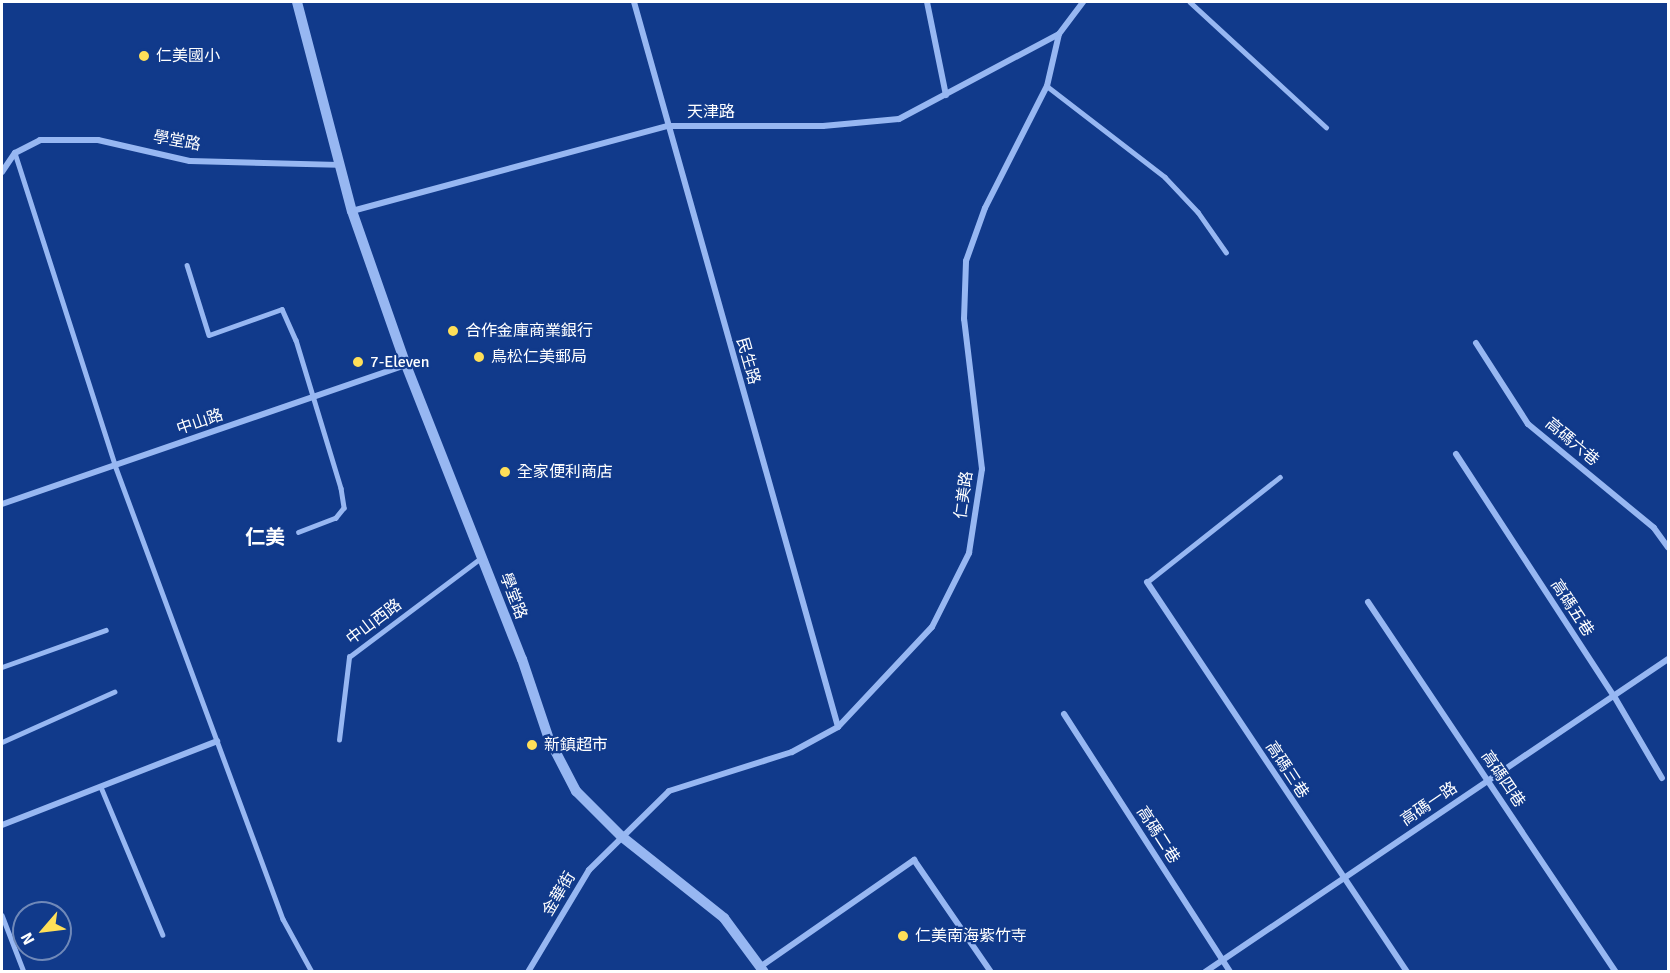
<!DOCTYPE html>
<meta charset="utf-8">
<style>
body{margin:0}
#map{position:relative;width:1670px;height:973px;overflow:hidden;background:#113a8b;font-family:Signika,"Noto Sans TC",sans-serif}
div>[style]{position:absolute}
.service>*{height:4.5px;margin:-2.25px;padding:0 2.25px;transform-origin:2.25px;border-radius:2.25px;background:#97b7f2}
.minor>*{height:6px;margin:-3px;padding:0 3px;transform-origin:3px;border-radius:3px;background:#97b7f2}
.tertiary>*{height:10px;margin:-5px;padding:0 5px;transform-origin:5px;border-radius:5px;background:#97b7f2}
.dots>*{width:16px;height:16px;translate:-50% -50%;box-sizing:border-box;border:3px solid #113a8b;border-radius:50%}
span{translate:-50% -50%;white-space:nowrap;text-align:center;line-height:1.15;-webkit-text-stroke:4.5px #113a8b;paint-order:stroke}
.poi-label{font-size:16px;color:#fff}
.left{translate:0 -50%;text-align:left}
.street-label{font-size:16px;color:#fff}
.quarter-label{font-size:20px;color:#fff;font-weight:700}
.frame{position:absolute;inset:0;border:3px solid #fff;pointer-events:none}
.north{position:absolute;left:12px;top:901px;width:60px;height:60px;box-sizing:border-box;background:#113a8b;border:2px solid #7089b9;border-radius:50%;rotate:242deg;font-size:16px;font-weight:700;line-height:24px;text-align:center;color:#fff}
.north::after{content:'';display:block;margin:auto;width:21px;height:27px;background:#ffdf58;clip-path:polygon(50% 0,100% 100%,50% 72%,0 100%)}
</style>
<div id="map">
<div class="service">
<i style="left:1190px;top:2px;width:185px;rotate:42.6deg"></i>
<i style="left:1047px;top:86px;width:149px;rotate:37.6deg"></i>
<i style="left:1165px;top:177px;width:48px;rotate:46.7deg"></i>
<i style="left:1198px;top:212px;width:49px;rotate:55deg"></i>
<i style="left:15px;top:153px;width:328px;rotate:72.2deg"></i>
<i style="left:115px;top:465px;width:484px;rotate:69.7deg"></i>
<i style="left:283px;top:919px;width:60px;rotate:61.3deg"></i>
<i style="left:187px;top:265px;width:73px;rotate:72.6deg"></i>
<i style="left:209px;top:335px;width:77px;rotate:-19.6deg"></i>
<i style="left:282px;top:309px;width:34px;rotate:66deg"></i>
<i style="left:296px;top:340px;width:155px;rotate:73.1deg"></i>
<i style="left:341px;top:488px;width:20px;rotate:81deg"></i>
<i style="left:344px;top:508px;width:13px;rotate:129deg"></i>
<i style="left:336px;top:518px;width:40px;rotate:159deg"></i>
<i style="left:1147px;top:582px;width:169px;rotate:-38.3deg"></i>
<i style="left:2px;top:667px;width:110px;rotate:-19.6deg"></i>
<i style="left:339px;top:740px;width:84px;rotate:-83.1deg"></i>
<i style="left:349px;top:657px;width:166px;rotate:-36.9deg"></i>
<i style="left:2px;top:742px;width:123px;rotate:-24.1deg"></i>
<i style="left:101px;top:787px;width:160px;rotate:67.3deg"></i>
<i style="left:2px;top:915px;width:61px;rotate:68.9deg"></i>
</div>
<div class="minor">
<i style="left:634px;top:2px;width:753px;rotate:74.28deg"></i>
<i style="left:927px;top:2px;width:95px;rotate:78.5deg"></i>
<i style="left:2px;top:172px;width:23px;rotate:-56deg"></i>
<i style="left:15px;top:153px;width:28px;rotate:-27deg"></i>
<i style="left:40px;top:140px;width:58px"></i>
<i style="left:98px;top:140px;width:94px;rotate:12.9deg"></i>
<i style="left:190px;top:161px;width:148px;rotate:1.5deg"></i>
<i style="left:352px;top:211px;width:327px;rotate:-15.1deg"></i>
<i style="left:668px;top:126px;width:155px"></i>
<i style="left:823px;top:126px;width:76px;rotate:-5.3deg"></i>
<i style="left:899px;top:119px;width:181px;rotate:-28deg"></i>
<i style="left:1476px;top:343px;width:96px;rotate:57.3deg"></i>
<i style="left:1528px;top:424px;width:163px;rotate:39.5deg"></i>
<i style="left:1654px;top:528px;width:24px;rotate:54deg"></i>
<i style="left:1456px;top:454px;width:289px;rotate:56.9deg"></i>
<i style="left:1614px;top:696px;width:95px;rotate:59.7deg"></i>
<i style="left:2px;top:504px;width:427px;rotate:-19deg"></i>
<i style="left:1147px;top:582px;width:469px;rotate:56.3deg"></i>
<i style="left:1368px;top:602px;width:445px;rotate:56.2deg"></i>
<i style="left:1064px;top:714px;width:307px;rotate:57.2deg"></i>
<i style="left:2px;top:825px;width:231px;rotate:-21.3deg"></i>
<i style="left:760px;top:967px;width:188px;rotate:-34.8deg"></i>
<i style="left:914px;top:860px;width:136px;rotate:55.5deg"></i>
<i style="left:528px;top:972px;width:119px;rotate:-59.1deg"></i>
<i style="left:589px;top:870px;width:112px;rotate:-44.6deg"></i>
<i style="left:669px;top:791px;width:129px;rotate:-17.6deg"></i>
<i style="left:792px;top:752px;width:52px;rotate:-28.5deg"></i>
<i style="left:838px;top:727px;width:137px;rotate:-46.8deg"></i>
<i style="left:932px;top:627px;width:83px;rotate:-63.4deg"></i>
<i style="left:969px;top:553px;width:85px;rotate:-81.2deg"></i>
<i style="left:982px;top:469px;width:151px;rotate:-96.8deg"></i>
<i style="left:964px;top:319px;width:58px;rotate:-88deg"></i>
<i style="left:966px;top:261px;width:56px;rotate:-70.3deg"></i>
<i style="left:985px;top:208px;width:137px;rotate:-63.1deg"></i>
<i style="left:1047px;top:86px;width:53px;rotate:-77deg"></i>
<i style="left:1059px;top:34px;width:40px;rotate:-53deg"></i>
<i style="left:1205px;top:972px;width:559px;rotate:-34.06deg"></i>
</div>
<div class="tertiary">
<i style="left:297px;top:2px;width:216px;rotate:75.3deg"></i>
<i style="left:352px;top:211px;width:163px;rotate:70.7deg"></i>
<i style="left:406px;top:365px;width:316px;rotate:68.5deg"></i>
<i style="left:522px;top:659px;width:84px;rotate:71.4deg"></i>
<i style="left:549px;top:739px;width:59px;rotate:62.6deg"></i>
<i style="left:576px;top:791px;width:64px;rotate:45deg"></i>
<i style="left:621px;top:836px;width:132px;rotate:38.5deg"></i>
<i style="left:724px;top:918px;width:67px;rotate:53.5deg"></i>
</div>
<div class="dots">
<i style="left:144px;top:56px;background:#ffdf58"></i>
<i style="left:453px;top:331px;background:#ffdf58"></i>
<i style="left:479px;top:357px;background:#ffdf58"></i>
<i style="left:358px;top:362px;background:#ffdf58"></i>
<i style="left:505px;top:472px;background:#ffdf58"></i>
<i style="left:532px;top:745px;background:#ffdf58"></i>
<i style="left:903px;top:936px;background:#ffdf58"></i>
</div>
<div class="poi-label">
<span class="left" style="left:156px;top:56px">仁美國小</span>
<span class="left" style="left:465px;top:331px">合作金庫商業銀行</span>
<span class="left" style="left:491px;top:357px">鳥松仁美郵局</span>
<span class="left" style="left:370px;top:362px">7-Eleven</span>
<span class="left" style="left:517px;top:472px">全家便利商店</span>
<span class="left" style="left:544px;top:745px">新鎮超市</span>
<span class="left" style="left:915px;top:936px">仁美南海紫竹寺</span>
</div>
<div class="street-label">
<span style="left:711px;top:112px">天津路</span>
<span style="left:177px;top:141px;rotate:10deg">學堂路</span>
<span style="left:748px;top:361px;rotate:74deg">民生路</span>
<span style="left:200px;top:422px;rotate:-19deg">中山路</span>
<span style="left:1572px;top:442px;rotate:40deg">高碼六巷</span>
<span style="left:964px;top:495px;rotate:-82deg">仁美路</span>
<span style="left:513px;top:596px;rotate:69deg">學堂路</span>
<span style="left:1572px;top:608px;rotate:57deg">高碼五巷</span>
<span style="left:374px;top:622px;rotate:-37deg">中山西路</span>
<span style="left:1287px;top:770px;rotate:57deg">高碼三巷</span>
<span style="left:1503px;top:779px;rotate:56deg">高碼四巷</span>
<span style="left:1429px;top:804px;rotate:-34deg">高碼一路</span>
<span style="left:1158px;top:835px;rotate:57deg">高碼二巷</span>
<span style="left:559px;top:894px;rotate:-59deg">金華街</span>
</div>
<div class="quarter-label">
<span style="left:265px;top:537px">仁美</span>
</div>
<div class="frame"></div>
<div class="north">N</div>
</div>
